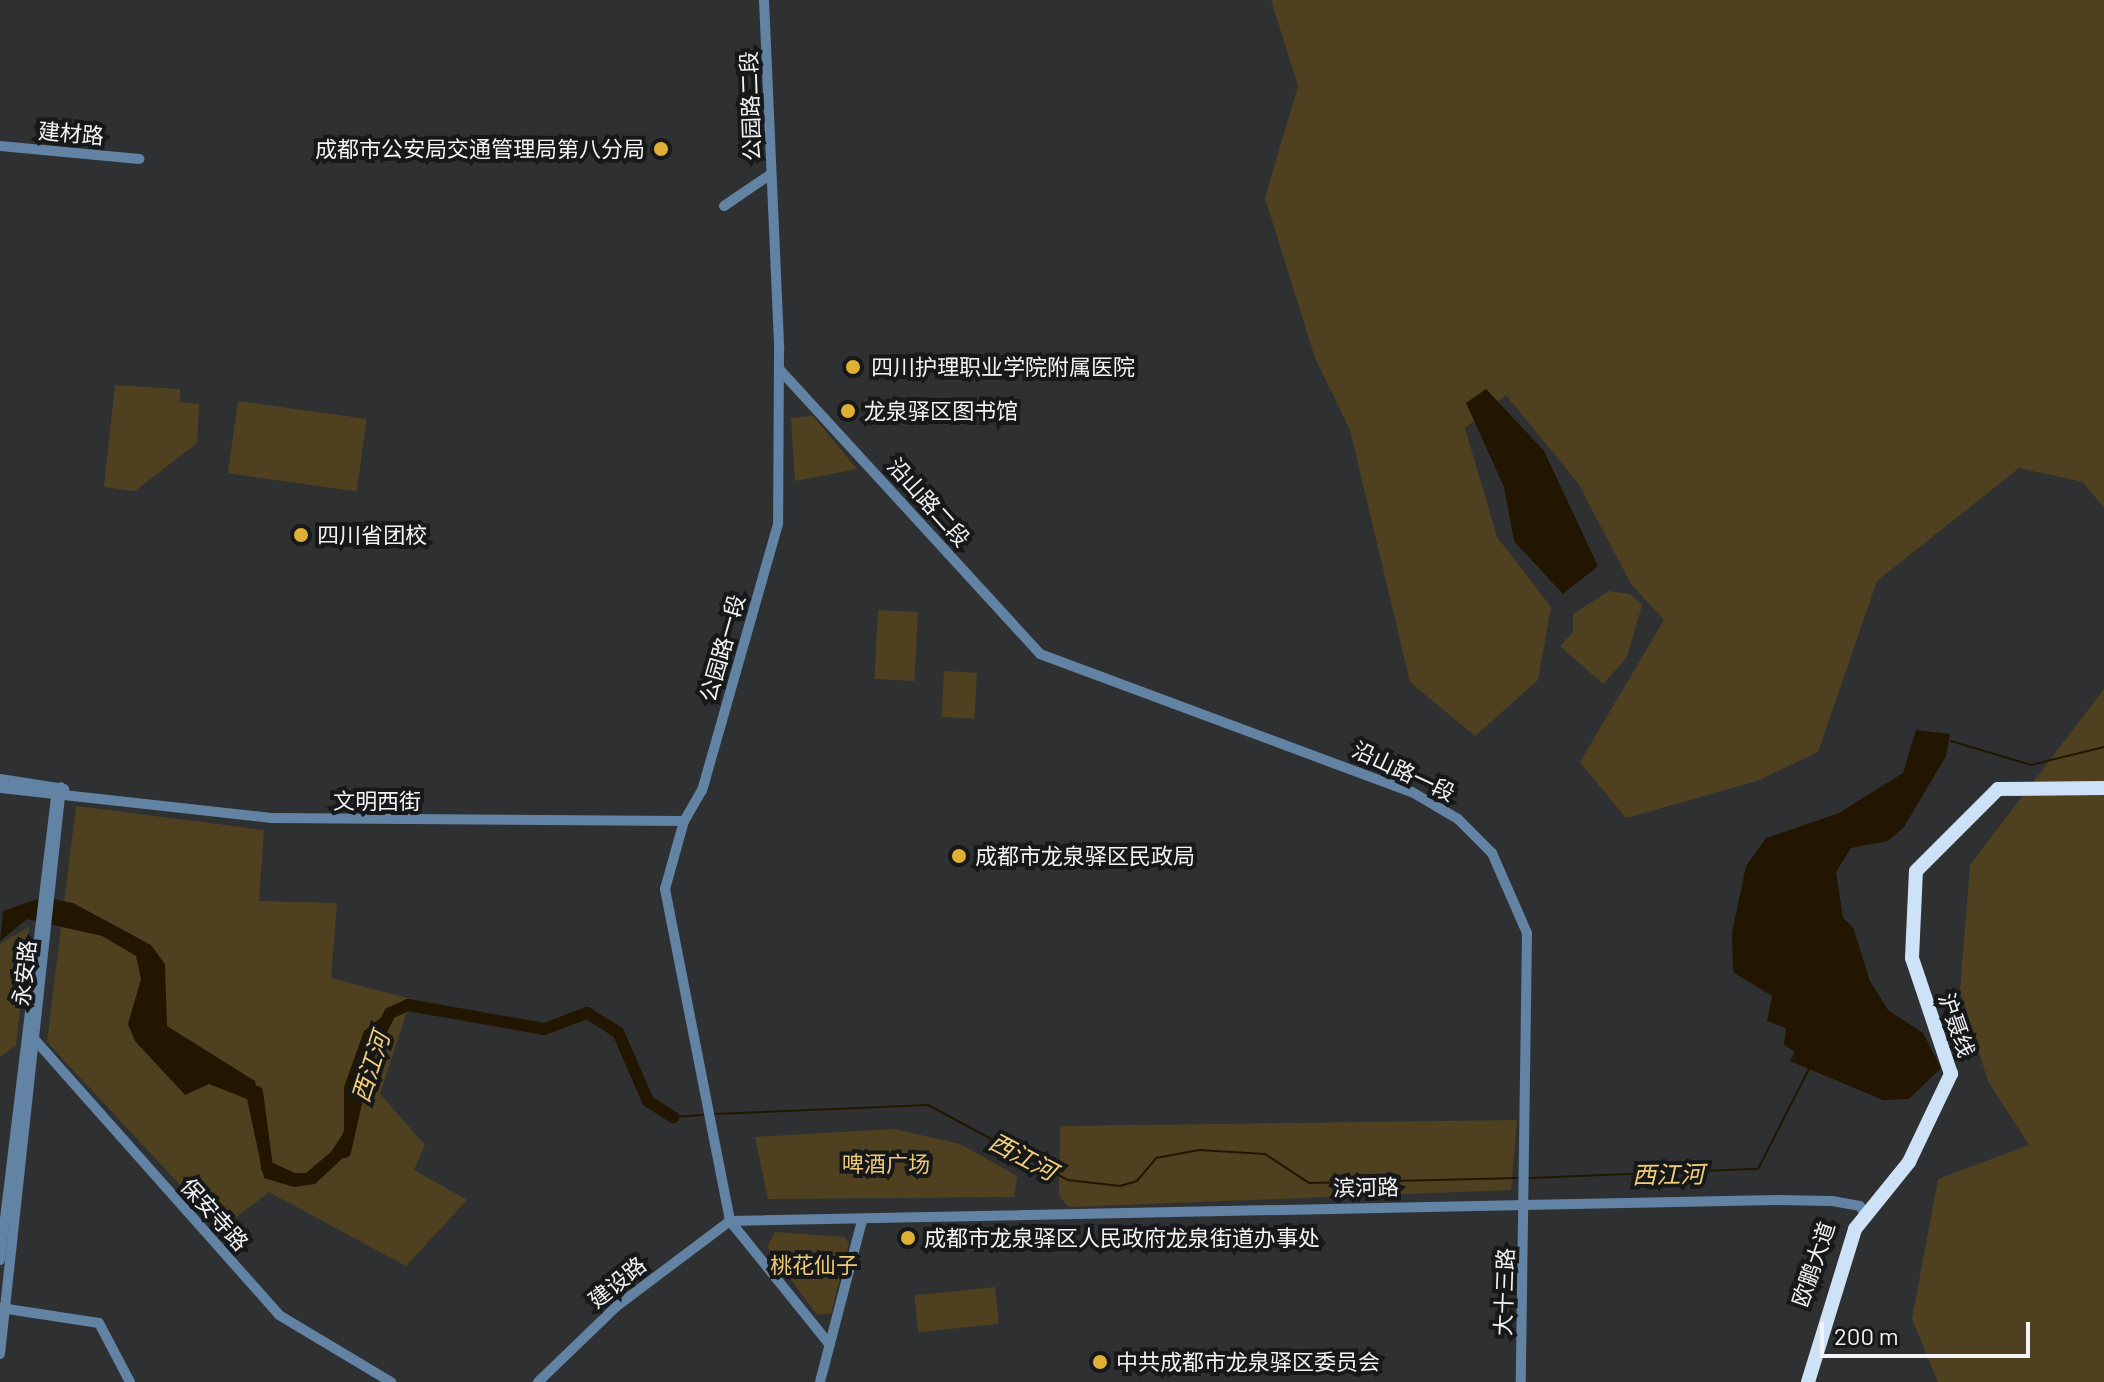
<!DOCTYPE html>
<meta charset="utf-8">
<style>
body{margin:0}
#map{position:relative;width:2104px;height:1382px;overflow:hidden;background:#2e3032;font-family:Barlow,"Noto Sans SC",sans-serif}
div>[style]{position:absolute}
.green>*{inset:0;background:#4f4120;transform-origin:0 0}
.water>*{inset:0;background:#221600}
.stream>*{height:2px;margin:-1px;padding:0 1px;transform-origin:1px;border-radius:1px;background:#221600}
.river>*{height:12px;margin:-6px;padding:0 6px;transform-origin:6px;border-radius:6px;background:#221600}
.tertiary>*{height:10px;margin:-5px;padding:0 5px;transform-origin:5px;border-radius:5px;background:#6283a4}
.trunk>*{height:14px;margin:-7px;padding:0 7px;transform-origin:7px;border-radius:7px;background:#cde2f6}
.dots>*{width:22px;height:22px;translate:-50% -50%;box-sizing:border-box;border:4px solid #171819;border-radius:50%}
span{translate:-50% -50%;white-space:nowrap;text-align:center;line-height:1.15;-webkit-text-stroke:8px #171819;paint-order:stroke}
.street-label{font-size:22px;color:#f2f3f5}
.poi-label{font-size:22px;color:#f2f3f5}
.right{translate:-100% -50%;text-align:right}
.left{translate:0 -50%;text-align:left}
.park-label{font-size:22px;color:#efc976}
.water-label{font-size:24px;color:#f3ce7a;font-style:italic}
.scale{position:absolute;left:1820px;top:1322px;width:210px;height:36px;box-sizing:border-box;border:4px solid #f2f3f5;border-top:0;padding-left:10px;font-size:24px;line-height:28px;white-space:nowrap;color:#f2f3f5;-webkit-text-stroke:6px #171819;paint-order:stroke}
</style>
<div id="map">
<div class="green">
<i style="clip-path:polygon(1271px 0,2104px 0,2104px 508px,2083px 482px,2019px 468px,1877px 581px,1818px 752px,1757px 781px,1626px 818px,1580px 762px,1664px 620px,1631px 584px,1578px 483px,1506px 395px,1465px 428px,1497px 537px,1551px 607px,1538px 680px,1475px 736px,1410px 682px,1350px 430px,1315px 358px,1265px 198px,1298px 86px)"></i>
<i style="clip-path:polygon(115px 385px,180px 389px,180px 402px,199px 404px,197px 443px,135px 491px,104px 487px)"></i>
<i style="left:238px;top:401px;width:130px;height:73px;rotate:8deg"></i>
<i style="clip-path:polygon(813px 416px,857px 469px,795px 481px,791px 418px)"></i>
<i style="clip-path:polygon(1609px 591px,1630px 594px,1642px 605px,1627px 657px,1603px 684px,1560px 646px,1573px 632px,1573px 614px)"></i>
<i style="left:878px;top:610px;width:40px;height:69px;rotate:3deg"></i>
<i style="left:944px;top:671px;width:33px;height:46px;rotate:3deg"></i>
<i style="clip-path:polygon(2104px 689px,2104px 1382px,1938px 1382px,1912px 1319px,1938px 1179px,2029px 1145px,1988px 1081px,1960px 991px,1970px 865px)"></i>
<i style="clip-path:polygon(76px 806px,264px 830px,259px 901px,337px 903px,331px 978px,411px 999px,380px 1094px,425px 1145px,414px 1170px,467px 1200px,406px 1266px,269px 1192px,221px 1229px,47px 1042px)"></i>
<i style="clip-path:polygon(29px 927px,16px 1045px,0 1057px,0 944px)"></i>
<i style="clip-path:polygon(1517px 1120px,1511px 1190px,1068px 1207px,1059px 1195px,1060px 1126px)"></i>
<i style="clip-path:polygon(894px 1129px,960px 1144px,1017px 1176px,1014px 1197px,768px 1199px,755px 1137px)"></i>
<i style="clip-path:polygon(775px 1232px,845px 1237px,849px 1244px,831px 1313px,817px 1315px,767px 1247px)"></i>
<i style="left:995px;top:1287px;width:37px;height:81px;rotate:84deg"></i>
</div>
<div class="water">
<i style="clip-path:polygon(1486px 389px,1544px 451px,1598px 566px,1563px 594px,1514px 541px,1504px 487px,1466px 403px)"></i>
<i style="clip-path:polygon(1916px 730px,1950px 734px,1946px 756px,1904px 827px,1888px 841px,1851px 848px,1836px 872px,1843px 918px,1853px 927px,1870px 981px,1888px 1010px,1923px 1033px,1941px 1068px,1909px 1099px,1883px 1100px,1790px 1061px,1795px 1052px,1784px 1045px,1786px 1028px,1767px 1021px,1772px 996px,1733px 972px,1732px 933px,1746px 866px,1766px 838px,1839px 813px,1903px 773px)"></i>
<i style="clip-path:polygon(43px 897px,73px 903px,151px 945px,165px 964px,167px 1026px,255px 1081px,272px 1173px,306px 1173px,331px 1152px,344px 1132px,344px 1087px,364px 1031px,392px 1009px,374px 1034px,346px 1155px,315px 1184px,294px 1187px,264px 1178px,247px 1099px,209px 1084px,185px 1095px,135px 1041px,128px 1024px,141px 979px,136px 956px,102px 936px,27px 919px,0 941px,3px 911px)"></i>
</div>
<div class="stream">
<i style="left:1951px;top:741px;width:84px;rotate:16.7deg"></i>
<i style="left:2031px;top:765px;width:75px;rotate:-13.9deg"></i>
<i style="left:714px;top:1114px;width:214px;rotate:-2.4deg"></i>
<i style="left:928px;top:1105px;width:159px;rotate:28.2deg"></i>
<i style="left:1068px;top:1180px;width:52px;rotate:6.6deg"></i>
<i style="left:1120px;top:1186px;width:18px;rotate:-16deg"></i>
<i style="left:1137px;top:1181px;width:30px;rotate:-50deg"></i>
<i style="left:1156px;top:1158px;width:44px;rotate:-10.5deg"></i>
<i style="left:1199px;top:1150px;width:66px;rotate:3.5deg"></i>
<i style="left:1265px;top:1154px;width:53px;rotate:33.4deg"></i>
<i style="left:1309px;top:1183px;width:209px;rotate:-1.4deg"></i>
<i style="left:673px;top:1117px;width:30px;rotate:-4deg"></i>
<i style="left:1529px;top:1178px;width:229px;rotate:-2.3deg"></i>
<i style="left:1758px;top:1169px;width:114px;rotate:-63deg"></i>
</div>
<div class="river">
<i style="left:369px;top:1055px;width:47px;rotate:-63.4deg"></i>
<i style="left:390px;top:1013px;width:20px;rotate:-24deg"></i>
<i style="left:408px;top:1005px;width:138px;rotate:10deg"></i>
<i style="left:544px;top:1029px;width:46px;rotate:-20.4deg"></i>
<i style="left:587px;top:1013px;width:36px;rotate:32deg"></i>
<i style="left:618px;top:1032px;width:75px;rotate:66.5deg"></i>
<i style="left:648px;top:1101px;width:30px;rotate:33deg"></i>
<i style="left:257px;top:1092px;width:76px;rotate:82.4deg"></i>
<i style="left:267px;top:1167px;width:24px;rotate:24deg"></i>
<i style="left:345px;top:1152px;width:78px;rotate:-77.4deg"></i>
</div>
<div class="tertiary">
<i style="left:764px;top:0;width:350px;rotate:87.5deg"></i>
<i style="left:779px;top:350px;width:174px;rotate:90.3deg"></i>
<i style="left:778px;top:524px;width:277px;rotate:105.9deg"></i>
<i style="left:702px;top:790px;width:36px;rotate:120deg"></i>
<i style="left:684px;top:821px;width:71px;rotate:105.6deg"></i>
<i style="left:665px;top:889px;width:338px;rotate:78.9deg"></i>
<i style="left:730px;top:1221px;width:159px;rotate:51.1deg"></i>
<i style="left:0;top:146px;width:140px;rotate:5.3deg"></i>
<i style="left:724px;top:206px;width:57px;rotate:-34.2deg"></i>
<i style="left:780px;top:370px;width:385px;rotate:47.5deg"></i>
<i style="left:1040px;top:654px;width:397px;rotate:20.4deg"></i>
<i style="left:1412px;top:792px;width:53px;rotate:30.4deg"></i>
<i style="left:1458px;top:819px;width:48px;rotate:45deg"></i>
<i style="left:1492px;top:853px;width:87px;rotate:66.4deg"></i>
<i style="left:1527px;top:933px;width:449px;rotate:90.8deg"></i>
<i style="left:0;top:779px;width:65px;rotate:8.9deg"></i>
<i style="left:0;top:788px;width:273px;rotate:6.3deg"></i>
<i style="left:271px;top:818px;width:413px;rotate:0.4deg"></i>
<i style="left:36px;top:1041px;width:366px;rotate:48.4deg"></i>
<i style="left:279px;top:1315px;width:131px;rotate:30.9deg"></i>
<i style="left:730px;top:1221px;width:1047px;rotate:-1.15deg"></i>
<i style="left:1777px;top:1200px;width:55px;rotate:1deg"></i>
<i style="left:1832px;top:1201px;width:28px;rotate:10deg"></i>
<i style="left:1860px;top:1206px;width:9px;rotate:58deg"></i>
<i style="left:0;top:1260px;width:471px;rotate:-83.1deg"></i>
<i style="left:1px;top:1308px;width:99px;rotate:8.7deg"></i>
<i style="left:99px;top:1323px;width:67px;rotate:62.3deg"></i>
<i style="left:0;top:1354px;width:570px;rotate:-83.86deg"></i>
<i style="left:538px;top:1382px;width:110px;rotate:-43.9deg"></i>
<i style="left:617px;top:1306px;width:141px;rotate:-37deg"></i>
<i style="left:820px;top:1382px;width:166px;rotate:-75.4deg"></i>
</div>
<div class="trunk">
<i style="left:1808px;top:1382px;width:160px;rotate:-72.9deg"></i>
<i style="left:1855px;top:1229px;width:86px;rotate:-51.1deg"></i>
<i style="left:1909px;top:1162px;width:98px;rotate:-64.5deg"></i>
<i style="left:1951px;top:1074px;width:122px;rotate:-108.6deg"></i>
<i style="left:1912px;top:958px;width:87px;rotate:-87.4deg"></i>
<i style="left:1916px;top:871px;width:116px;rotate:-45deg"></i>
<i style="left:1998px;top:789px;width:106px;rotate:-0.5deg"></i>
</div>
<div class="dots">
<i style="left:661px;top:149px;background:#e0b034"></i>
<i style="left:853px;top:367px;background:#e0b034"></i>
<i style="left:848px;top:411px;background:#e0b034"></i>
<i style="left:301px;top:535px;background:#e0b034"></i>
<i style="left:959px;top:856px;background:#e0b034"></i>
<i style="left:908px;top:1238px;background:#e0b034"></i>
<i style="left:1100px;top:1362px;background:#e0b034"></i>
</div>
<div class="street-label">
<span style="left:750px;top:106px;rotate:-92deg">公园路二段</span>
<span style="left:71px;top:133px;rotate:5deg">建材路</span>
<span style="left:929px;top:502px;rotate:48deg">沿山路二段</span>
<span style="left:722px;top:648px;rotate:-74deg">公园路一段</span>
<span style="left:1404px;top:771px;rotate:25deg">沿山路一段</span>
<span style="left:377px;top:801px">文明西街</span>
<span style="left:24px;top:973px;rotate:-84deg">永安路</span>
<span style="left:1957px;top:1025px;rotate:71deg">沪聂线</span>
<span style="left:1366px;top:1187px;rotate:-1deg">滨河路</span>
<span style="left:215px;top:1214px;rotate:48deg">保安寺路</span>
<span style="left:1813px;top:1264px;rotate:-71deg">欧鹏大道</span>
<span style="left:617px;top:1282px;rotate:-39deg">建设路</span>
<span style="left:1504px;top:1292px;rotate:-88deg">大十三路</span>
</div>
<div class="poi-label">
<span class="right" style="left:645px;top:149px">成都市公安局交通管理局第八分局</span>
<span class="left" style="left:871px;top:367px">四川护理职业学院附属医院</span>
<span class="left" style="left:864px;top:411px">龙泉驿区图书馆</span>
<span class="left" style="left:317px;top:535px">四川省团校</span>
<span class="left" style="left:975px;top:856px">成都市龙泉驿区民政局</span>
<span class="left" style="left:924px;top:1238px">成都市龙泉驿区人民政府龙泉街道办事处</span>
<span class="left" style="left:1116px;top:1362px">中共成都市龙泉驿区委员会</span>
</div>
<div class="park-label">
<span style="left:886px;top:1164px">啤酒广场</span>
<span style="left:814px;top:1265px">桃花仙子</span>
</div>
<div class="water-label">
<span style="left:370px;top:1067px;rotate:-72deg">西江河</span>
<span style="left:1023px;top:1156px;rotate:28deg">西江河</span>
<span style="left:1668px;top:1174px;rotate:-1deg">西江河</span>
</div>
<div class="scale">200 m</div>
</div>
